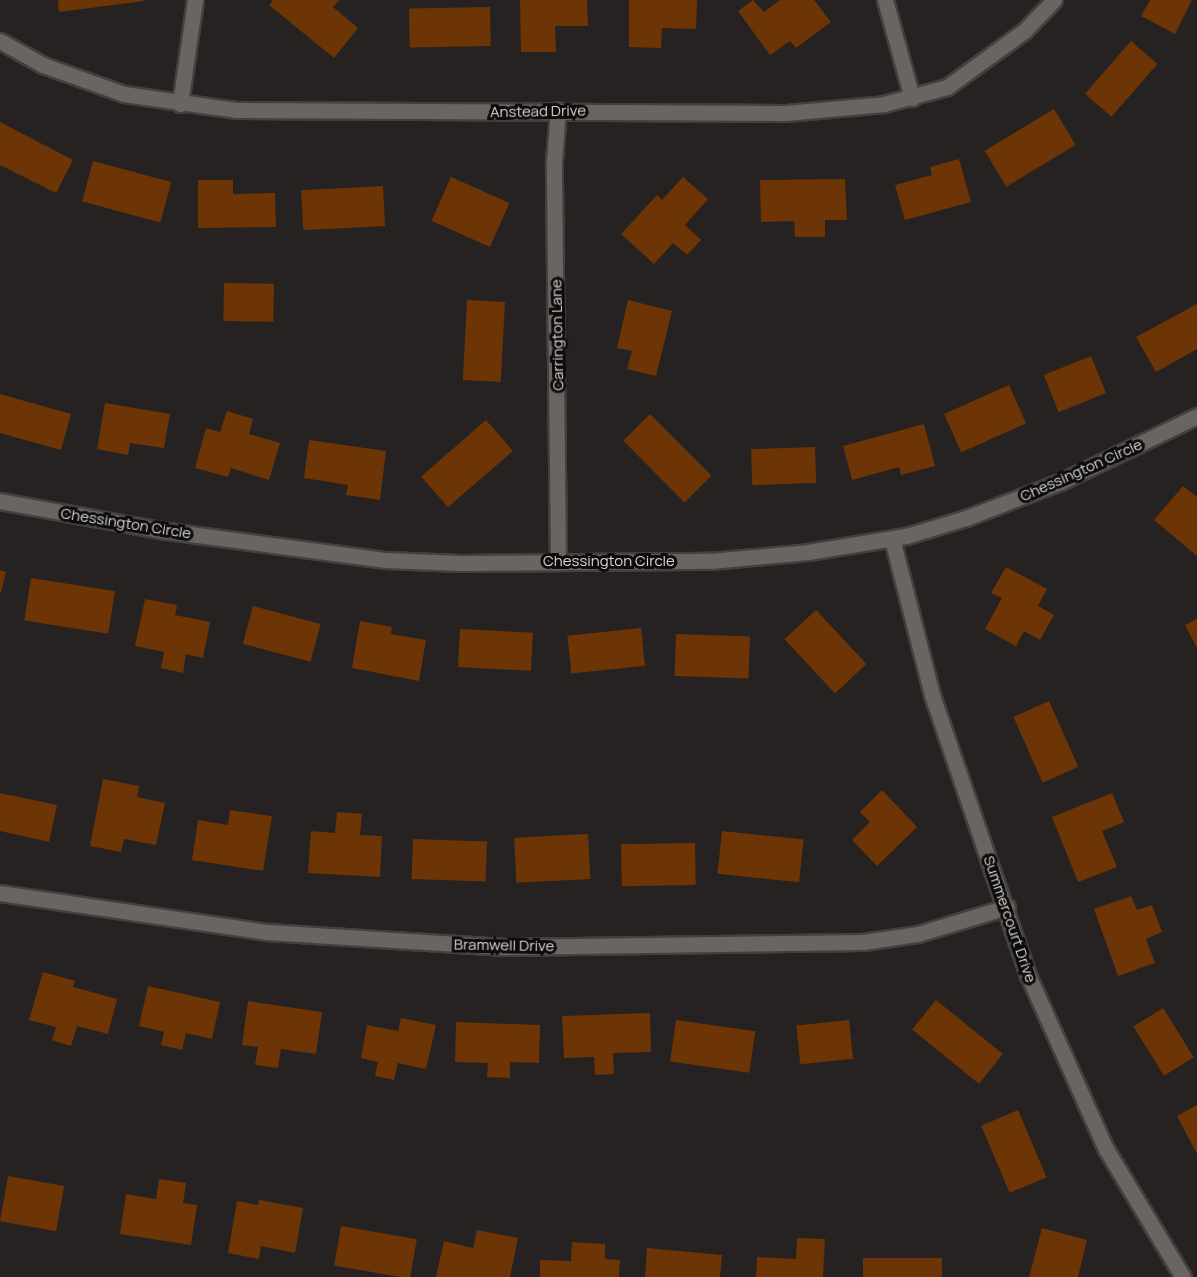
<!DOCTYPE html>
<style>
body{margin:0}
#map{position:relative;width:1197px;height:1277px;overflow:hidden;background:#262221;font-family:Manrope,sans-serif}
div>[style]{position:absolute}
.building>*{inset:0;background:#6d3405;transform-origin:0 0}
.roads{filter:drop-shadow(2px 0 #43413f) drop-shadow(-2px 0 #43413f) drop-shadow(0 2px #43413f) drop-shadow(0 -2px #43413f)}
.street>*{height:15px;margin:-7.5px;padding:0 7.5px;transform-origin:7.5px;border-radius:7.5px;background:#696563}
span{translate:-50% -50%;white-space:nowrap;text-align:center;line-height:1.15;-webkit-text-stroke:6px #0e0c0b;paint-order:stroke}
.street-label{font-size:15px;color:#d8d6d4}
</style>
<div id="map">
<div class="building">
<i style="clip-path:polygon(58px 0,143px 0,144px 1px,59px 12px)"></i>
<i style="clip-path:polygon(273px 0,339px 0,333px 7px,358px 28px,334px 58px,269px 5px)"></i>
<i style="clip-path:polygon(520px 0,587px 0,588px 26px,555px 26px,556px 52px,521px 52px)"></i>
<i style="clip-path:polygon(629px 0,697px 0,696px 29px,662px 28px,661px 48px,629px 47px)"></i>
<i style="clip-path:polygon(753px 0,764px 12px,780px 0,814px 0,831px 22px,796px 48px,790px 41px,770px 55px,738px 11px)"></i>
<i style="clip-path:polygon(1150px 0,1192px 0,1175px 34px,1141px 16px)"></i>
<i style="left:490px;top:7px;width:39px;height:81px;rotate:89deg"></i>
<i style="left:1131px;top:41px;width:35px;height:70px;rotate:41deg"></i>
<i style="left:1054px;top:109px;width:42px;height:81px;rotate:59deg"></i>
<i style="clip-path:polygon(0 122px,73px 160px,56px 193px,0 165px)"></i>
<i style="clip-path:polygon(959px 159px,971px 202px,905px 220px,895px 185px,932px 175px,930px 167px)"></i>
<i style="left:93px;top:161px;width:81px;height:42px;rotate:15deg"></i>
<i style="left:451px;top:177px;width:64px;height:48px;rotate:24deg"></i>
<i style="clip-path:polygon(683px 177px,708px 199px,685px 225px,701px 240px,687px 255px,673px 243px,654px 264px,621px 234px,657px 195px,662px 200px)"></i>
<i style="clip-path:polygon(845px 179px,847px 220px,825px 220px,825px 237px,795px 237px,794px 221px,761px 222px,760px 180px)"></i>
<i style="clip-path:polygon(198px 180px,233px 180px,233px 194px,275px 193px,276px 227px,198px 228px)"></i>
<i style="left:383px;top:186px;width:40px;height:82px;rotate:87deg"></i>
<i style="left:224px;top:283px;width:50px;height:38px;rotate:1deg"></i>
<i style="left:467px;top:300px;width:38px;height:80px;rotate:3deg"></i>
<i style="clip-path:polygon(628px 300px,672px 311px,656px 376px,627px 369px,632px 351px,617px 348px)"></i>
<i style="clip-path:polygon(1197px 304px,1197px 349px,1156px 372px,1136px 337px)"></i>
<i style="left:1091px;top:356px;width:40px;height:51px;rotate:68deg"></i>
<i style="left:1009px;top:385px;width:42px;height:71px;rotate:66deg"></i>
<i style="clip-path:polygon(0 394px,71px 414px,61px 450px,0 433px)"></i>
<i style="clip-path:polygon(105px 403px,170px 414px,164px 448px,130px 443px,128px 455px,97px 449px)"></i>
<i style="clip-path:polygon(227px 411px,253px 419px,249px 434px,280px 443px,269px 480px,231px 468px,228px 477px,195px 468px,206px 428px,220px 432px)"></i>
<i style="left:650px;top:414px;width:87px;height:38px;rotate:45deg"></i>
<i style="left:486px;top:420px;width:41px;height:86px;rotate:49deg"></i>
<i style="clip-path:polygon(924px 424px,935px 466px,901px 475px,899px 467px,852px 480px,843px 446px)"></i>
<i style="clip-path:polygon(309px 440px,386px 451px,380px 500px,346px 495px,348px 485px,304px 478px)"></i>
<i style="left:815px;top:447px;width:36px;height:64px;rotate:88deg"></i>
<i style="clip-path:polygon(1183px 486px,1197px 497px,1197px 556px,1154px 520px)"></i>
<i style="clip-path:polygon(1006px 567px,1047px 589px,1038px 606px,1054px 615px,1040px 640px,1024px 631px,1016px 646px,985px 629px,1002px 598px,991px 593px)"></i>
<i style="clip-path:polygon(0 570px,6px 572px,1px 592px,0 592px)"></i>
<i style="left:31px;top:578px;width:85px;height:43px;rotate:9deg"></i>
<i style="clip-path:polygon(145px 599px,177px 605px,175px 615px,210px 622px,203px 658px,186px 654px,183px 673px,161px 668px,164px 652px,135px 646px)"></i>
<i style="left:253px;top:606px;width:70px;height:39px;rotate:15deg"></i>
<i style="left:816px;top:610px;width:74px;height:43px;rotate:47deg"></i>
<i style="clip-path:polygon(1197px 619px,1197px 648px,1185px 625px)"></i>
<i style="clip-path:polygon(360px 621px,392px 627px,391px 634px,426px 640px,419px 681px,352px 668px)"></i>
<i style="left:641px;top:628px;width:38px;height:74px;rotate:84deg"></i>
<i style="left:460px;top:629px;width:73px;height:38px;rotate:3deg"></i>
<i style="left:676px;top:634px;width:74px;height:42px;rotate:2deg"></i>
<i style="left:1049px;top:701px;width:72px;height:39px;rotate:66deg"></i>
<i style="clip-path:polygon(103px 779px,139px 786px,137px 797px,165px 803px,156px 845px,124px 839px,121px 852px,90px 846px)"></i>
<i style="clip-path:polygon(882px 790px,917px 827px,877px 866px,852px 840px,870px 822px,860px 812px)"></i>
<i style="clip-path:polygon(0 793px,57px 805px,49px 842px,0 831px)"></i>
<i style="clip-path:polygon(1112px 793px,1124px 822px,1102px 831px,1117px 867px,1078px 882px,1052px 817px)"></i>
<i style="clip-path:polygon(230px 810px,272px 816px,263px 871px,192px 860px,198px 820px,228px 825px)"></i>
<i style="clip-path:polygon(337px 812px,362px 814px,360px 835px,382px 836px,380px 877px,308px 873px,311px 831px,335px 833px)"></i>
<i style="left:722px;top:831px;width:82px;height:43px;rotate:6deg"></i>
<i style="left:588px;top:834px;width:45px;height:74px;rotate:87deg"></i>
<i style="left:413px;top:839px;width:74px;height:40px;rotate:2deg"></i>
<i style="left:695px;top:843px;width:42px;height:74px;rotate:89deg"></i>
<i style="clip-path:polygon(1131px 896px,1137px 910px,1152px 905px,1162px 932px,1146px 939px,1155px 963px,1118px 976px,1094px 909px)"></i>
<i style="clip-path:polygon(43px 972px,75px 981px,73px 987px,117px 999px,108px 1034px,77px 1026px,71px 1046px,52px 1040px,56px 1027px,29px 1020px)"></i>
<i style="clip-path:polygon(148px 986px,220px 1002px,212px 1039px,186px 1033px,182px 1050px,161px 1045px,164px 1032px,139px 1026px)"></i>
<i style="left:936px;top:1000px;width:86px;height:38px;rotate:39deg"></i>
<i style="clip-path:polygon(248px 1001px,322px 1012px,316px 1054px,281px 1049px,278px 1068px,255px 1065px,258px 1047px,242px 1045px)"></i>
<i style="left:1163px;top:1008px;width:58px;height:35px;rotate:58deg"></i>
<i style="clip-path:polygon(650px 1013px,651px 1052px,613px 1053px,614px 1074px,595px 1075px,594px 1057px,564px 1058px,562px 1016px)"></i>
<i style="clip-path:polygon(401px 1018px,436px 1025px,426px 1069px,398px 1063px,394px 1080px,375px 1076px,378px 1062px,361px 1058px,367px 1025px,398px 1031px)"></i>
<i style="left:676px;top:1020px;width:80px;height:42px;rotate:8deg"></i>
<i style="left:849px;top:1020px;width:39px;height:53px;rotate:84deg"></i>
<i style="clip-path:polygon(456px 1022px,540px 1025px,539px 1063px,510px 1062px,510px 1078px,487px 1077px,488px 1063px,455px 1062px)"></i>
<i style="clip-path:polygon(1197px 1105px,1197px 1154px,1177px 1116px)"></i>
<i style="left:1018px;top:1110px;width:73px;height:40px;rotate:67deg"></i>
<i style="left:8px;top:1176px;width:57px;height:46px;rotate:10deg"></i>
<i style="clip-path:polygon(159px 1179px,186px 1183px,183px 1203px,197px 1205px,191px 1245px,120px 1234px,126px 1194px,156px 1199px)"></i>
<i style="clip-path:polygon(259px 1200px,303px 1208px,295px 1253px,261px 1246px,259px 1259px,228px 1253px,237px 1201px,258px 1205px)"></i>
<i style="left:341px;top:1226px;width:77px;height:40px;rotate:10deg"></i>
<i style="clip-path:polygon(1042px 1228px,1087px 1240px,1078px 1277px,1029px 1277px)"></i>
<i style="clip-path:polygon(477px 1230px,518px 1238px,510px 1277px,436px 1277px,444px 1241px,473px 1248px)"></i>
<i style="clip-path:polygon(797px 1238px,825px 1239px,823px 1277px,756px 1277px,757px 1257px,796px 1259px)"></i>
<i style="clip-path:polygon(572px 1242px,605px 1244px,605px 1259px,620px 1260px,619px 1277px,540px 1277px,540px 1260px,571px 1261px)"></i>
<i style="clip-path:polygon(647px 1248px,722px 1255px,720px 1277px,645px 1277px)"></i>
<i style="left:942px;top:1258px;width:19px;height:79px;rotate:90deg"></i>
</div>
<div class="roads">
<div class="street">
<i style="left:885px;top:0;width:102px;rotate:74.6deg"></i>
<i style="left:0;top:41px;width:49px;rotate:29.2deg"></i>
<i style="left:43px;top:65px;width:86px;rotate:19.7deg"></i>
<i style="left:124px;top:94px;width:114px;rotate:8.1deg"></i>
<i style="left:237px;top:110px;width:549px;rotate:0.31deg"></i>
<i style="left:786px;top:113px;width:98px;rotate:-5.2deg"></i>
<i style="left:884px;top:104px;width:65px;rotate:-15.1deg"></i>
<i style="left:947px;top:87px;width:95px;rotate:-36deg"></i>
<i style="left:1024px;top:31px;width:43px;rotate:-45.9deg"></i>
<i style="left:180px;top:104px;width:105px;rotate:-81.8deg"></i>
<i style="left:0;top:501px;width:163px;rotate:10.3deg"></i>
<i style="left:160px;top:530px;width:228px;rotate:7.6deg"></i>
<i style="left:386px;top:560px;width:74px;rotate:2.3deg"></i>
<i style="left:460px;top:563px;width:250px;rotate:-0.5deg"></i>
<i style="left:710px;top:561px;width:98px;rotate:-5.2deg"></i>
<i style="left:808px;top:552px;width:99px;rotate:-9.3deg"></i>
<i style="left:906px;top:536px;width:63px;rotate:-16.7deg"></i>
<i style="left:966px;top:518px;width:101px;rotate:-21deg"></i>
<i style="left:1060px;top:482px;width:152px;rotate:-25.7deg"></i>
<i style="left:892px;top:539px;width:161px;rotate:75.6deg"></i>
<i style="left:932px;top:695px;width:296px;rotate:71.1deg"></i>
<i style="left:1028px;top:975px;width:191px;rotate:65.9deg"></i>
<i style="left:1106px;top:1149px;width:149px;rotate:59deg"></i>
<i style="left:558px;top:560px;width:399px;rotate:-90.6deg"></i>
<i style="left:554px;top:161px;width:51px;rotate:-85.5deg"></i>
<i style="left:0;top:893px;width:270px;rotate:8.3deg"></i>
<i style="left:267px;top:932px;width:238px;rotate:3.6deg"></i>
<i style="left:505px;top:947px;width:358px;rotate:-0.8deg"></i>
<i style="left:863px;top:942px;width:56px;rotate:-8.3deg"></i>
<i style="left:918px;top:934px;width:93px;rotate:-16.9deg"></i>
</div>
</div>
<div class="street-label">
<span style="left:538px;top:111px;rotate:-1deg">Anstead Drive</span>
<span style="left:557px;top:335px;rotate:-91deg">Carrington Lane</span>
<span style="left:1081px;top:470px;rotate:-24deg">Chessington Circle</span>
<span style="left:126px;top:523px;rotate:9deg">Chessington Circle</span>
<span style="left:609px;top:561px">Chessington Circle</span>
<span style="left:1010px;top:919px;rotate:71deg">Summercourt Drive</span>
<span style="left:504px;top:945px;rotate:1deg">Bramwell Drive</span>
</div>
</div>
